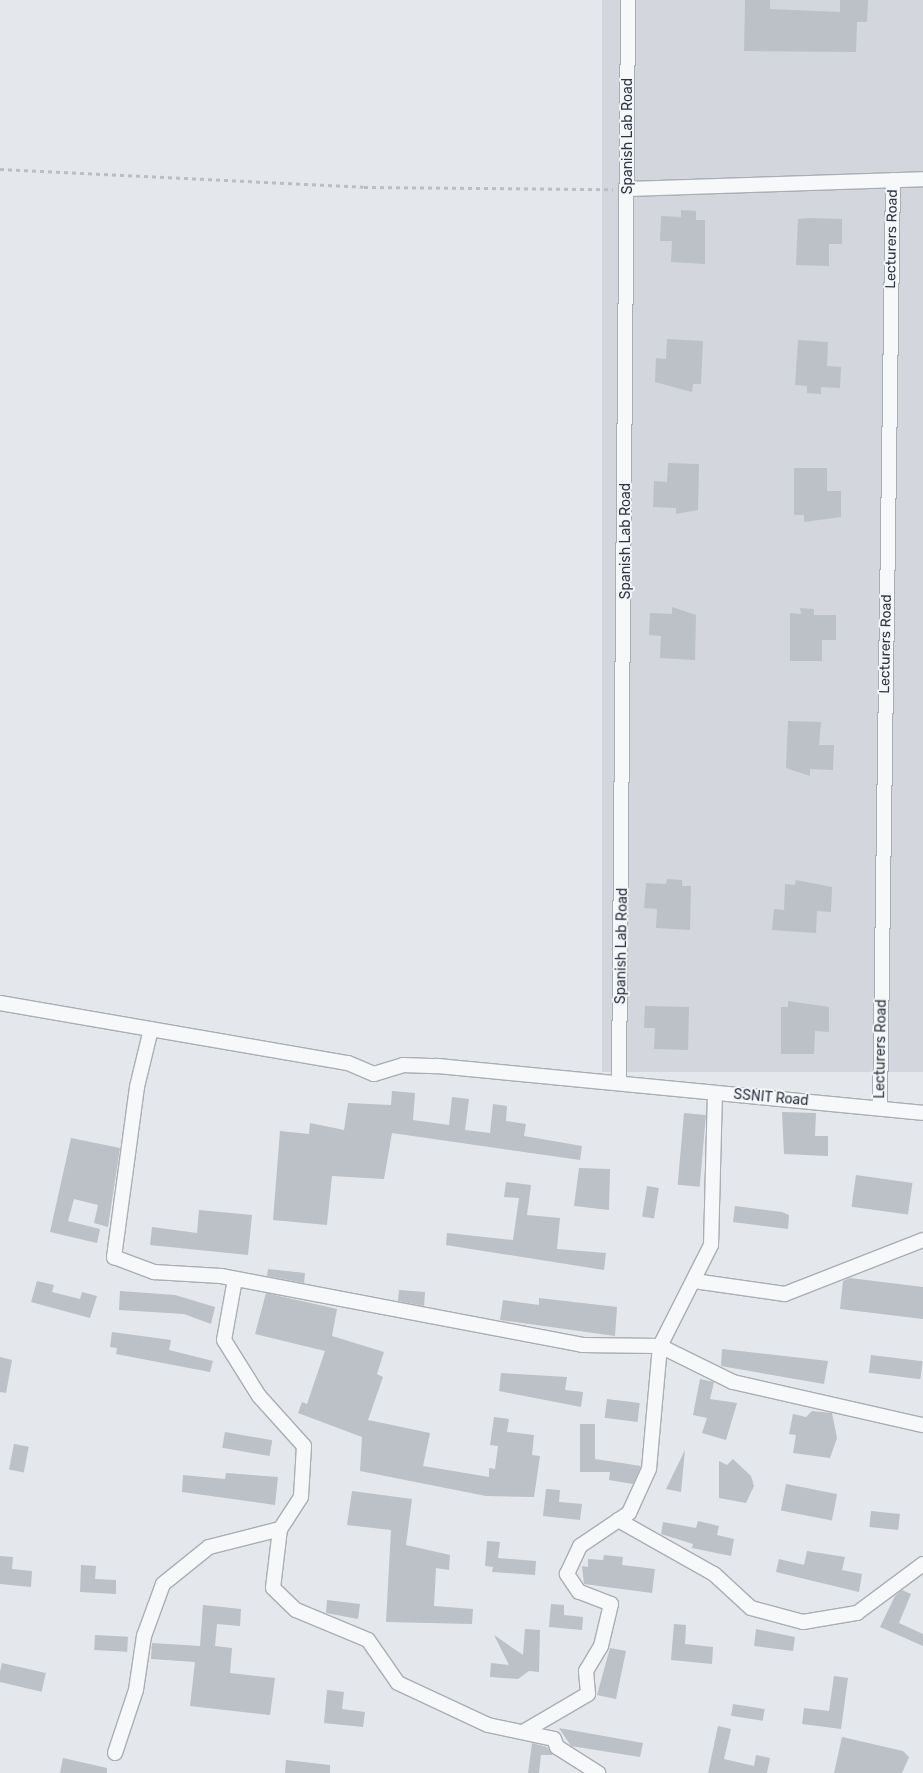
<!DOCTYPE html>
<style>
body{margin:0}
#map{position:relative;width:923px;height:1773px;overflow:hidden;background:#e4e7eb;font-family:Rubik,sans-serif}
div>[style]{position:absolute}
.built>*{inset:0;background:#d3d6dd;transform-origin:0 0}
.building>*{inset:0;background:#bcc0c7;transform-origin:0 0}
.path>*{height:2.5px;margin-top:-1.25px;transform-origin:0;background:repeating-linear-gradient(90deg,#babec2 0 4px,transparent 0 8px)}
.roads{filter:drop-shadow(1px 0 #a9aeb5) drop-shadow(-1px 0 #a9aeb5) drop-shadow(0 1px #a9aeb5) drop-shadow(0 -1px #a9aeb5)}
.minor>*{height:14px;margin:-7px;padding:0 7px;transform-origin:7px;border-radius:7px;background:#f7f8f9}
span{translate:-50% -50%;white-space:nowrap;text-align:center;line-height:1.15;-webkit-text-stroke:4px #f4f6f8;paint-order:stroke}
.street-label{font-size:14px;color:#2d3542}
</style>
<div id="map">
<div class="built">
<i style="left:602px;top:0;width:321px;height:1072px"></i>
</div>
<div class="building">
<i style="clip-path:polygon(745px 0,770px 0,770px 9px,840px 12px,840px 0,868px 0,867px 22px,857px 22px,856px 52px,744px 51px)"></i>
<i style="clip-path:polygon(681px 210px,696px 211px,696px 220px,705px 220px,705px 264px,671px 262px,672px 241px,660px 241px,661px 216px,681px 217px)"></i>
<i style="clip-path:polygon(811px 218px,842px 219px,842px 244px,829px 244px,829px 266px,796px 265px,798px 219px)"></i>
<i style="clip-path:polygon(667px 339px,703px 341px,701px 384px,693px 384px,692px 392px,655px 382px,656px 358px,666px 359px)"></i>
<i style="clip-path:polygon(798px 340px,828px 342px,827px 366px,841px 367px,840px 388px,821px 387px,821px 394px,807px 393px,807px 386px,795px 385px)"></i>
<i style="clip-path:polygon(668px 463px,699px 464px,698px 510px,676px 514px,676px 508px,653px 507px,654px 481px,667px 482px)"></i>
<i style="clip-path:polygon(794px 468px,827px 468px,827px 491px,841px 491px,841px 517px,804px 522px,804px 515px,794px 515px)"></i>
<i style="clip-path:polygon(672px 607px,696px 615px,695px 660px,660px 658px,661px 636px,649px 635px,650px 613px,672px 614px)"></i>
<i style="clip-path:polygon(800px 608px,814px 609px,814px 615px,836px 615px,836px 640px,822px 640px,822px 661px,790px 661px,790px 613px,801px 614px)"></i>
<i style="clip-path:polygon(788px 721px,821px 722px,819px 745px,834px 745px,833px 770px,810px 769px,810px 776px,786px 768px)"></i>
<i style="clip-path:polygon(667px 879px,682px 880px,682px 886px,691px 886px,690px 930px,656px 928px,657px 909px,644px 908px,646px 883px,666px 884px)"></i>
<i style="clip-path:polygon(796px 880px,832px 887px,831px 912px,817px 911px,816px 933px,772px 930px,774px 909px,784px 910px,785px 884px,795px 885px)"></i>
<i style="clip-path:polygon(788px 1001px,829px 1007px,829px 1032px,815px 1031px,814px 1054px,781px 1054px,781px 1007px,788px 1007px)"></i>
<i style="clip-path:polygon(645px 1006px,689px 1007px,688px 1050px,654px 1049px,655px 1028px,644px 1028px)"></i>
<i style="clip-path:polygon(392px 1091px,415px 1093px,413px 1120px,449px 1125px,452px 1097px,469px 1099px,465px 1130px,490px 1133px,493px 1104px,507px 1106px,506px 1121px,526px 1124px,524px 1136px,582px 1146px,580px 1160px,392px 1133px,384px 1179px,332px 1176px,327px 1225px,273px 1220px,280px 1131px,309px 1134px,310px 1123px,344px 1130px,348px 1103px,391px 1105px)"></i>
<i style="clip-path:polygon(782px 1112px,816px 1113px,815px 1136px,828px 1136px,828px 1156px,784px 1154px)"></i>
<i style="left:684px;top:1113px;width:22px;height:72px;rotate:5deg"></i>
<i style="clip-path:polygon(71px 1138px,120px 1148px,108px 1227px,94px 1223px,98px 1205px,74px 1199px,68px 1221px,100px 1229px,97px 1243px,50px 1232px)"></i>
<i style="clip-path:polygon(579px 1168px,610px 1169px,609px 1210px,574px 1206px)"></i>
<i style="left:856px;top:1175px;width:57px;height:32px;rotate:8deg"></i>
<i style="clip-path:polygon(506px 1182px,531px 1185px,527px 1215px,560px 1218px,557px 1249px,606px 1253px,604px 1270px,446px 1245px,447px 1233px,513px 1240px,519px 1198px,504px 1197px)"></i>
<i style="left:647px;top:1186px;width:12px;height:31px;rotate:9deg"></i>
<i style="clip-path:polygon(735px 1206px,782px 1212px,789px 1215px,788px 1229px,733px 1222px)"></i>
<i style="clip-path:polygon(199px 1210px,252px 1215px,248px 1255px,150px 1245px,152px 1227px,197px 1233px)"></i>
<i style="clip-path:polygon(268px 1269px,305px 1273px,304px 1283px,267px 1276px)"></i>
<i style="clip-path:polygon(850px 1278px,923px 1287px,923px 1319px,840px 1309px,843px 1281px)"></i>
<i style="clip-path:polygon(37px 1281px,54px 1285px,52px 1292px,80px 1299px,82px 1292px,97px 1296px,90px 1318px,31px 1302px)"></i>
<i style="clip-path:polygon(399px 1290px,425px 1292px,424px 1306px,398px 1301px)"></i>
<i style="clip-path:polygon(120px 1291px,175px 1295px,215px 1307px,211px 1324px,184px 1314px,119px 1310px)"></i>
<i style="clip-path:polygon(266px 1293px,337px 1309px,332px 1336px,384px 1352px,377px 1374px,383px 1377px,368px 1420px,430px 1433px,423px 1466px,489px 1477px,489px 1468px,495px 1469px,498px 1446px,490px 1445px,494px 1417px,509px 1419px,507px 1432px,534px 1435px,532px 1455px,540px 1456px,534px 1497px,486px 1496px,360px 1471px,362px 1437px,298px 1413px,302px 1402px,307px 1404px,325px 1351px,255px 1334px)"></i>
<i style="clip-path:polygon(539px 1298px,617px 1307px,615px 1336px,500px 1320px,503px 1300px,539px 1305px)"></i>
<i style="clip-path:polygon(112px 1332px,171px 1340px,169px 1350px,213px 1361px,210px 1372px,116px 1354px,117px 1348px,110px 1347px)"></i>
<i style="clip-path:polygon(722px 1349px,828px 1361px,824px 1384px,721px 1366px)"></i>
<i style="left:871px;top:1355px;width:52px;height:18px;rotate:7deg"></i>
<i style="clip-path:polygon(0 1357px,12px 1360px,6px 1393px,0 1392px)"></i>
<i style="clip-path:polygon(501px 1373px,567px 1377px,565px 1390px,583px 1392px,581px 1407px,499px 1391px)"></i>
<i style="clip-path:polygon(700px 1379px,714px 1382px,710px 1399px,737px 1403px,726px 1440px,702px 1433px,707px 1418px,693px 1415px)"></i>
<i style="left:607px;top:1399px;width:33px;height:19px;rotate:7deg"></i>
<i style="clip-path:polygon(812px 1411px,832px 1413px,837px 1438px,830px 1458px,793px 1453px,796px 1435px,789px 1434px,793px 1414px,806px 1417px)"></i>
<i style="clip-path:polygon(580px 1424px,595px 1424px,595px 1459px,641px 1466px,633px 1484px,609px 1480px,610px 1472px,580px 1472px)"></i>
<i style="left:225px;top:1432px;width:48px;height:16px;rotate:10deg"></i>
<i style="left:14px;top:1444px;width:15px;height:26px;rotate:11deg"></i>
<i style="clip-path:polygon(685px 1450px,681px 1492px,666px 1489px)"></i>
<i style="clip-path:polygon(733px 1459px,751px 1476px,754px 1486px,746px 1503px,719px 1498px,719px 1461px,727px 1465px)"></i>
<i style="clip-path:polygon(226px 1473px,278px 1477px,275px 1505px,182px 1492px,183px 1475px,225px 1479px)"></i>
<i style="left:786px;top:1484px;width:52px;height:27px;rotate:11deg"></i>
<i style="clip-path:polygon(546px 1489px,560px 1490px,559px 1502px,582px 1504px,580px 1520px,543px 1516px)"></i>
<i style="clip-path:polygon(352px 1491px,412px 1499px,406px 1545px,450px 1555px,449px 1570px,436px 1568px,434px 1606px,473px 1609px,472px 1624px,386px 1622px,391px 1530px,347px 1525px)"></i>
<i style="left:871px;top:1511px;width:29px;height:16px;rotate:6deg"></i>
<i style="clip-path:polygon(698px 1521px,719px 1526px,717px 1535px,734px 1539px,731px 1556px,692px 1548px,693px 1544px,661px 1534px,663px 1522px,696px 1528px)"></i>
<i style="clip-path:polygon(487px 1541px,500px 1542px,498px 1558px,536px 1561px,535px 1575px,492px 1572px,493px 1567px,485px 1566px)"></i>
<i style="clip-path:polygon(807px 1551px,845px 1557px,842px 1570px,862px 1574px,859px 1592px,776px 1572px,779px 1559px,804px 1565px)"></i>
<i style="clip-path:polygon(604px 1555px,623px 1557px,622px 1565px,655px 1569px,652px 1593px,584px 1584px,582px 1566px,588px 1567px,588px 1559px,603px 1560px)"></i>
<i style="clip-path:polygon(0 1556px,13px 1557px,12px 1569px,32px 1571px,31px 1587px,0 1584px)"></i>
<i style="clip-path:polygon(81px 1565px,96px 1566px,95px 1579px,116px 1580px,116px 1594px,80px 1592px)"></i>
<i style="clip-path:polygon(902px 1590px,911px 1594px,899px 1623px,923px 1634px,923px 1646px,880px 1627px,895px 1596px)"></i>
<i style="clip-path:polygon(327px 1600px,360px 1604px,358px 1619px,326px 1613px)"></i>
<i style="clip-path:polygon(551px 1604px,564px 1605px,564px 1615px,583px 1617px,582px 1630px,549px 1627px)"></i>
<i style="clip-path:polygon(203px 1605px,241px 1609px,240px 1626px,217px 1624px,215px 1646px,232px 1648px,230px 1673px,275px 1678px,270px 1715px,190px 1706px,195px 1662px,151px 1659px,152px 1643px,200px 1646px)"></i>
<i style="clip-path:polygon(674px 1624px,686px 1625px,685px 1644px,713px 1647px,712px 1664px,671px 1660px)"></i>
<i style="clip-path:polygon(525px 1629px,540px 1630px,539px 1672px,529px 1671px,518px 1679px,490px 1677px,491px 1663px,509px 1665px,494px 1635px,523px 1655px)"></i>
<i style="clip-path:polygon(756px 1629px,795px 1637px,793px 1651px,754px 1646px)"></i>
<i style="left:95px;top:1635px;width:33px;height:15px;rotate:3deg"></i>
<i style="clip-path:polygon(610px 1648px,626px 1651px,616px 1699px,597px 1695px)"></i>
<i style="left:2px;top:1663px;width:45px;height:19px;rotate:13deg"></i>
<i style="clip-path:polygon(834px 1676px,848px 1678px,841px 1729px,802px 1724px,804px 1708px,829px 1711px)"></i>
<i style="clip-path:polygon(327px 1690px,344px 1692px,342px 1709px,365px 1712px,363px 1727px,324px 1723px)"></i>
<i style="left:733px;top:1704px;width:32px;height:12px;rotate:9deg"></i>
<i style="clip-path:polygon(718px 1726px,731px 1729px,724px 1759px,754px 1766px,756px 1755px,770px 1758px,767px 1773px,708px 1773px)"></i>
<i style="clip-path:polygon(559px 1728px,643px 1743px,640px 1757px,571px 1746px)"></i>
<i style="clip-path:polygon(842px 1737px,903px 1751px,909px 1757px,902px 1773px,834px 1773px)"></i>
<i style="clip-path:polygon(532px 1743px,547px 1747px,553px 1755px,541px 1755px,539px 1773px,528px 1773px)"></i>
<i style="clip-path:polygon(63px 1758px,107px 1768px,107px 1773px,60px 1773px)"></i>
<i style="clip-path:polygon(286px 1760px,330px 1765px,330px 1773px,285px 1773px)"></i>
</div>
<div class="path">
<i style="left:0;top:169px;width:364px;rotate:2.8deg"></i>
<i style="left:364px;top:187px;width:249px;rotate:0.5deg"></i>
</div>
<div class="roads">
<div class="minor">
<i style="left:628px;top:189px;width:295px;rotate:-1.9deg"></i>
<i style="left:0;top:1003px;width:353px;rotate:9.8deg"></i>
<i style="left:348px;top:1063px;width:28px;rotate:23deg"></i>
<i style="left:374px;top:1074px;width:30px;rotate:-17deg"></i>
<i style="left:403px;top:1065px;width:34px;rotate:2deg"></i>
<i style="left:437px;top:1066px;width:488px;rotate:5.5deg"></i>
<i style="left:151px;top:1029px;width:60px;rotate:103.6deg"></i>
<i style="left:137px;top:1087px;width:172px;rotate:97.7deg"></i>
<i style="left:114px;top:1257px;width:43px;rotate:20.6deg"></i>
<i style="left:154px;top:1272px;width:67px;rotate:3.4deg"></i>
<i style="left:221px;top:1276px;width:368px;rotate:10.8deg"></i>
<i style="left:582px;top:1345px;width:78px;rotate:0.7deg"></i>
<i style="left:660px;top:1346px;width:81px;rotate:26.3deg"></i>
<i style="left:733px;top:1382px;width:195px;rotate:12.8deg"></i>
<i style="left:619px;top:1082px;width:1082px;rotate:-89.52deg"></i>
<i style="left:880px;top:1108px;width:928px;rotate:-89.2deg"></i>
<i style="left:235px;top:1279px;width:62px;rotate:100.2deg"></i>
<i style="left:224px;top:1340px;width:66px;rotate:58deg"></i>
<i style="left:259px;top:1396px;width:67px;rotate:48deg"></i>
<i style="left:304px;top:1446px;width:51px;rotate:93.4deg"></i>
<i style="left:301px;top:1497px;width:38px;rotate:123deg"></i>
<i style="left:280px;top:1529px;width:59px;rotate:96.8deg"></i>
<i style="left:273px;top:1588px;width:32px;rotate:44deg"></i>
<i style="left:296px;top:1610px;width:78px;rotate:22.6deg"></i>
<i style="left:368px;top:1640px;width:52px;rotate:55.1deg"></i>
<i style="left:398px;top:1683px;width:99px;rotate:25deg"></i>
<i style="left:488px;top:1725px;width:67px;rotate:12deg"></i>
<i style="left:554px;top:1739px;width:9px;rotate:69deg"></i>
<i style="left:557px;top:1747px;width:49px;rotate:32.4deg"></i>
<i style="left:694px;top:1281px;width:92px;rotate:8.1deg"></i>
<i style="left:785px;top:1294px;width:148px;rotate:-21.4deg"></i>
<i style="left:618px;top:1520px;width:110px;rotate:29.4deg"></i>
<i style="left:714px;top:1574px;width:50px;rotate:42.6deg"></i>
<i style="left:751px;top:1608px;width:54px;rotate:15.1deg"></i>
<i style="left:803px;top:1622px;width:55px;rotate:-9.5deg"></i>
<i style="left:857px;top:1613px;width:82px;rotate:-36.6deg"></i>
<i style="left:523px;top:1732px;width:75px;rotate:-30.3deg"></i>
<i style="left:588px;top:1694px;width:23px;rotate:-95deg"></i>
<i style="left:586px;top:1671px;width:29px;rotate:-59deg"></i>
<i style="left:601px;top:1646px;width:43px;rotate:-76.6deg"></i>
<i style="left:611px;top:1604px;width:34px;rotate:-159deg"></i>
<i style="left:579px;top:1592px;width:22px;rotate:-124deg"></i>
<i style="left:567px;top:1574px;width:31px;rotate:-65deg"></i>
<i style="left:580px;top:1546px;width:59px;rotate:-34deg"></i>
<i style="left:629px;top:1513px;width:48px;rotate:-65.6deg"></i>
<i style="left:649px;top:1469px;width:123px;rotate:-84.9deg"></i>
<i style="left:660px;top:1346px;width:113px;rotate:-63.2deg"></i>
<i style="left:711px;top:1245px;width:152px;rotate:-88.5deg"></i>
<i style="left:115px;top:1753px;width:66px;rotate:-71.6deg"></i>
<i style="left:136px;top:1690px;width:55px;rotate:-81.6deg"></i>
<i style="left:144px;top:1636px;width:55px;rotate:-69.9deg"></i>
<i style="left:163px;top:1584px;width:59px;rotate:-38.8deg"></i>
<i style="left:209px;top:1547px;width:73px;rotate:-14.2deg"></i>
</div>
</div>
<div class="street-label">
<span style="left:628px;top:136px;rotate:-90deg">Spanish Lab Road</span>
<span style="left:892px;top:239px;rotate:-89deg">Lecturers Road</span>
<span style="left:626px;top:541px;rotate:-90deg">Spanish Lab Road</span>
<span style="left:886px;top:644px;rotate:-89deg">Lecturers Road</span>
<span style="left:622px;top:946px;rotate:-89deg">Spanish Lab Road</span>
<span style="left:881px;top:1049px;rotate:-89deg">Lecturers Road</span>
<span style="left:771px;top:1098px;rotate:5deg">SSNIT Road</span>
</div>
</div>
